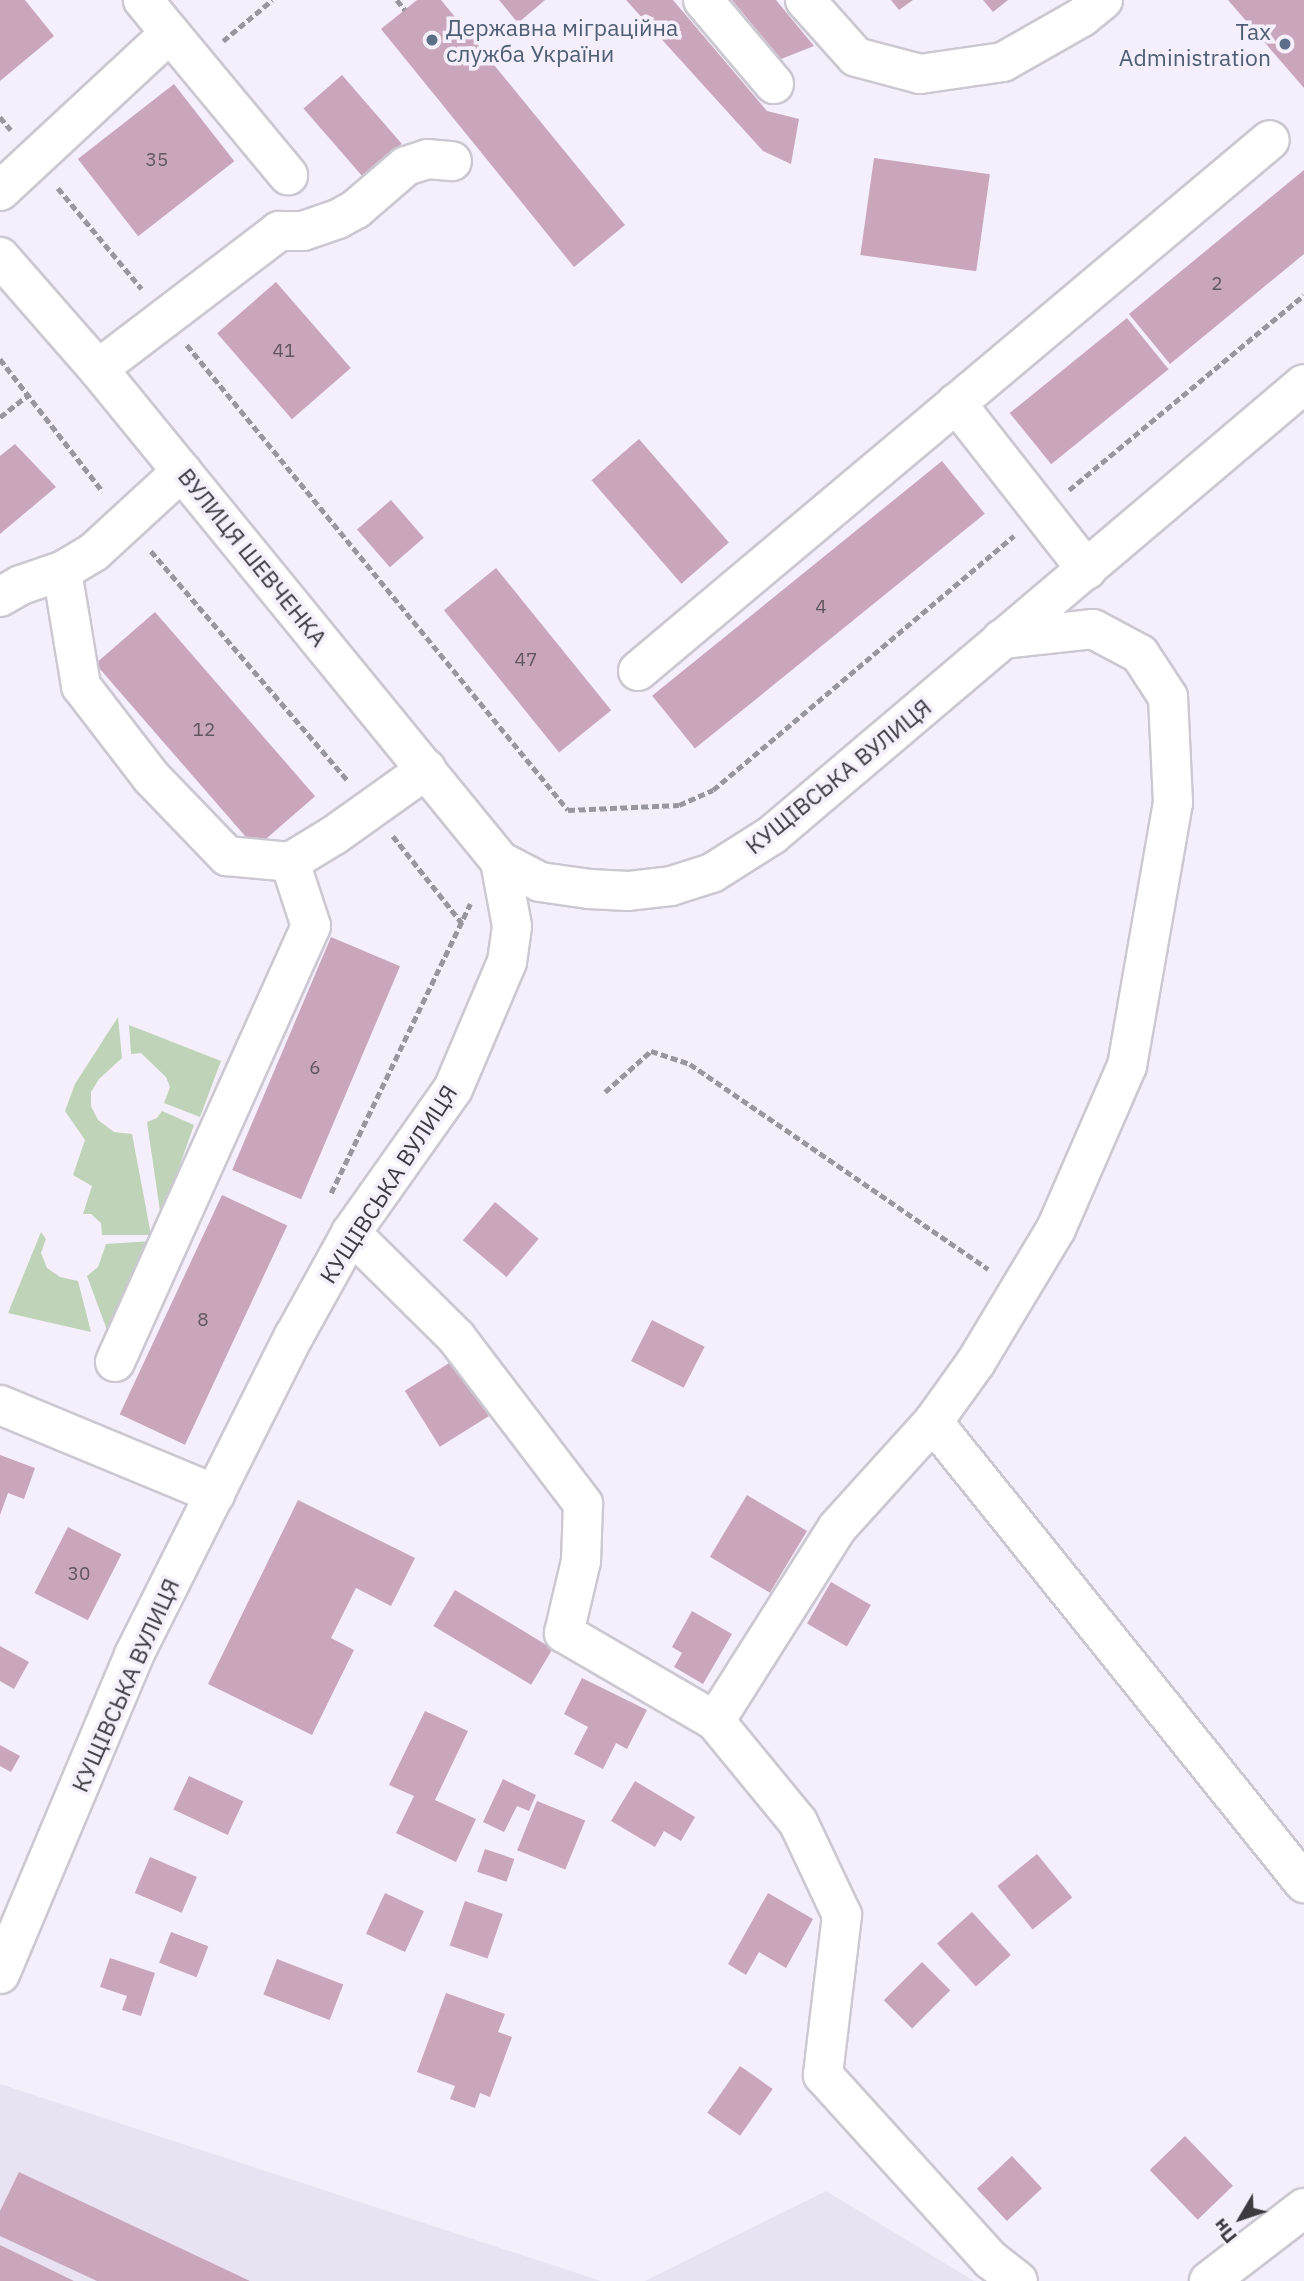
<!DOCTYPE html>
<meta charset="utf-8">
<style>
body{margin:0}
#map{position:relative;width:1304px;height:2281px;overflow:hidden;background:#f4effa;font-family:"IBM Plex Sans",sans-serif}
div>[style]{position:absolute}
.built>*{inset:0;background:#e8e2f3}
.green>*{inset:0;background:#bed3b7}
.building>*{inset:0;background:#caa6ba;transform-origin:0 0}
.path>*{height:4.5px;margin-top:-2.25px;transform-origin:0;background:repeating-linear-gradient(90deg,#99969e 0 7px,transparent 0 10.5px)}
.roads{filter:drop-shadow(2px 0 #ccc8d2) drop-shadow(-2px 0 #ccc8d2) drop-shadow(0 2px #ccc8d2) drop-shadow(0 -2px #ccc8d2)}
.minor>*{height:38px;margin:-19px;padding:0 19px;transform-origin:19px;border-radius:19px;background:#fff}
.dots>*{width:19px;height:19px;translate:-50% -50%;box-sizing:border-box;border:4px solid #f4effa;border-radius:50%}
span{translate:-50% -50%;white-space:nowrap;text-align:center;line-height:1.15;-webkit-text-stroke:7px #f4effa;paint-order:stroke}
.number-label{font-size:19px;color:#60565e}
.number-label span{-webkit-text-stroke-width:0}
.service-label{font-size:23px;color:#4e5e75}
.left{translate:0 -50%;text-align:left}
.right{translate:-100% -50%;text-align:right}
.street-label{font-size:23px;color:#3d3b40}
.north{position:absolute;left:1206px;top:2183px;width:70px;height:70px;-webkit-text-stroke:5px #f4effa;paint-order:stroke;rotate:231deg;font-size:19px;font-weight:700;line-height:28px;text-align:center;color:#3d3b40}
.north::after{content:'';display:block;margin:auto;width:24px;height:32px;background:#3d3b40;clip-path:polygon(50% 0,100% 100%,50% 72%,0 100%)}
</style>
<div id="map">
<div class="built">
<i style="clip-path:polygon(0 2084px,601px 2281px,0 2281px)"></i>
<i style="clip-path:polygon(826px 2191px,974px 2281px,645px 2281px)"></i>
</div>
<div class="green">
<i style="clip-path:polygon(118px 1017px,122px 1058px,99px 1079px,91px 1092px,91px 1106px,98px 1120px,114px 1132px,132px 1134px,151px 1235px,102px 1235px,101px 1223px,91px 1214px,83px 1214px,92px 1186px,73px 1175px,85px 1140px,65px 1111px,75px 1084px)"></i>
<i style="clip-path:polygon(129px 1025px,221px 1061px,200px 1117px,164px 1103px,170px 1087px,166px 1077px,141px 1053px,131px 1054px)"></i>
<i style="clip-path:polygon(162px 1111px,194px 1125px,161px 1218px,147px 1122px,157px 1118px)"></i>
<i style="clip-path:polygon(41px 1232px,46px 1239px,41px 1253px,47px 1268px,60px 1277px,78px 1281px,91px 1332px,8px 1313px)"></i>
<i style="clip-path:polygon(152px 1241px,116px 1333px,107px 1330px,87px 1276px,98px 1267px,106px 1244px)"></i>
</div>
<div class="building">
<i style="clip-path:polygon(0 0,25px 0,54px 36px,0 81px)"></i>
<i style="clip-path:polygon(417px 0,441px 0,625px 225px,574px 267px,381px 29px)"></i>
<i style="clip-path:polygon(499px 0,545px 0,518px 23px)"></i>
<i style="clip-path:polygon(626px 0,673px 0,767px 111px,799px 119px,791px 164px,763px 151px)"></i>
<i style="clip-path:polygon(732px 0,776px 0,814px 46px,781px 59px)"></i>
<i style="clip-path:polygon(891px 0,913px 0,899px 10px)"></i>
<i style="clip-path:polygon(983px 0,1008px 0,993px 12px)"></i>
<i style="clip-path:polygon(1228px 0,1304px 0,1304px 88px)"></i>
<i style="left:342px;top:75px;width:91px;height:51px;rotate:49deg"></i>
<i style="left:174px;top:84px;width:98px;height:122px;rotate:52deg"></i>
<i style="left:874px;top:158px;width:117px;height:98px;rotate:8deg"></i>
<i style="clip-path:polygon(1304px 170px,1304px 254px,1170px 364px,1129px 314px)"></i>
<i style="left:276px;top:282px;width:114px;height:78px;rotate:49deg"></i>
<i style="left:1127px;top:318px;width:66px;height:151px;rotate:51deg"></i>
<i style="left:639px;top:439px;width:137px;height:63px;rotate:49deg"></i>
<i style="clip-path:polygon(15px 444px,56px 487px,0 534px,0 456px)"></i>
<i style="left:942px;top:461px;width:68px;height:373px;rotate:51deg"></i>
<i style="left:391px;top:500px;width:50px;height:45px;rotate:49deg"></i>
<i style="left:496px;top:568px;width:183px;height:67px;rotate:51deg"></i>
<i style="left:155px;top:612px;width:244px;height:79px;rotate:49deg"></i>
<i style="left:331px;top:937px;width:75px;height:253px;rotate:23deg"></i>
<i style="left:222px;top:1195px;width:72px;height:242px;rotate:25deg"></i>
<i style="left:495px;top:1202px;width:57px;height:50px;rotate:40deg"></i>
<i style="left:652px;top:1320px;width:59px;height:46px;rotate:27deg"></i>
<i style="left:454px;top:1360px;width:66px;height:58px;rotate:58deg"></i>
<i style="clip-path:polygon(0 1455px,35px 1468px,24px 1499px,8px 1493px,0 1515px)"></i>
<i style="left:747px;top:1495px;width:70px;height:72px;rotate:31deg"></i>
<i style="clip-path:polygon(298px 1500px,415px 1558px,391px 1606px,356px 1588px,331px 1638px,354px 1650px,312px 1735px,208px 1684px)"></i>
<i style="left:68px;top:1527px;width:60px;height:74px;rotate:27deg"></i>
<i style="left:831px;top:1582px;width:46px;height:48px;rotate:30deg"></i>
<i style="left:455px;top:1590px;width:114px;height:42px;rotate:31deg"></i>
<i style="clip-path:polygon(692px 1611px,732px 1634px,703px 1684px,674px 1667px,682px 1653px,672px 1647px)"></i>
<i style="clip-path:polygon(0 1646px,29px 1662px,14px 1689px,0 1681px)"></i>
<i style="clip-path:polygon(582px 1678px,647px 1710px,627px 1749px,616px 1743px,603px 1769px,574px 1754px,588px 1727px,564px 1714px)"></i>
<i style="clip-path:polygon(425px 1711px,468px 1731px,435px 1800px,476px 1819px,456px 1862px,396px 1833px,414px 1796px,389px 1785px)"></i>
<i style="clip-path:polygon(0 1745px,20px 1756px,11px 1772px,0 1766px)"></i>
<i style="left:189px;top:1776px;width:60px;height:37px;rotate:25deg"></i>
<i style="clip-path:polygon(503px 1779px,536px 1795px,529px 1811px,517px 1806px,504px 1832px,483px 1822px)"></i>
<i style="clip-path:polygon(635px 1781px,695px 1817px,681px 1841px,664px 1831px,655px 1847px,611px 1821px)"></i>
<i style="left:537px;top:1801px;width:52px;height:53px;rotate:22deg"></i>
<i style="left:485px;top:1849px;width:31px;height:24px;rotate:19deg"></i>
<i style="left:1037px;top:1854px;width:56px;height:51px;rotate:51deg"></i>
<i style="left:150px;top:1857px;width:51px;height:39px;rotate:23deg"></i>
<i style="left:385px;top:1893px;width:43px;height:45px;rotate:25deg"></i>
<i style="clip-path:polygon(768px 1893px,813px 1919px,786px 1968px,759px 1952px,746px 1975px,728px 1964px)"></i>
<i style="left:465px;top:1901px;width:40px;height:47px;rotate:19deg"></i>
<i style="left:972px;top:1912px;width:58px;height:47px;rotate:48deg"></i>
<i style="left:171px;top:1932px;width:40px;height:33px;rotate:21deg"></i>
<i style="clip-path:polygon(110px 1958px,155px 1973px,141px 2016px,122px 2010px,127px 1996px,100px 1987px)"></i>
<i style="left:277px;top:1959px;width:71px;height:38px;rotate:21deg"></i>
<i style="left:922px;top:1962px;width:40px;height:54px;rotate:45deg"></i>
<i style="clip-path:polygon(446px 1993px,505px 2014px,498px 2032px,512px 2037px,490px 2097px,480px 2093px,475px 2108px,450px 2099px,455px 2086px,417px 2072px)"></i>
<i style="left:740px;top:2066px;width:40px;height:57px;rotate:35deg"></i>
<i style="left:1185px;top:2136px;width:69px;height:49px;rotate:46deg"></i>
<i style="left:1012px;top:2156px;width:44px;height:48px;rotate:47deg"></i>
<i style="clip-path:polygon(19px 2172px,250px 2281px,97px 2281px,0 2236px,0 2211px)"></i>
<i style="clip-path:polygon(0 2245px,74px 2281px,0 2281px)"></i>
</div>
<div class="path">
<i style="left:397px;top:0;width:13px;rotate:51deg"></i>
<i style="left:223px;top:41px;width:64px;rotate:-39.9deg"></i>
<i style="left:0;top:117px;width:17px;rotate:50deg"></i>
<i style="left:58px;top:188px;width:131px;rotate:50.3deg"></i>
<i style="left:187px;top:345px;width:601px;rotate:50.67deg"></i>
<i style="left:568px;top:810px;width:111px;rotate:-2.6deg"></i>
<i style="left:679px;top:805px;width:37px;rotate:-24deg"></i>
<i style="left:713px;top:790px;width:394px;rotate:-40.2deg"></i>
<i style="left:0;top:359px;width:168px;rotate:52.2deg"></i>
<i style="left:0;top:417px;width:36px;rotate:-38deg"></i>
<i style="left:1069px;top:490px;width:305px;rotate:-39.7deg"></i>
<i style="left:151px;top:551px;width:303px;rotate:49.4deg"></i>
<i style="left:393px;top:836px;width:111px;rotate:51.6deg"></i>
<i style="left:605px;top:1092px;width:62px;rotate:-41.7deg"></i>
<i style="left:651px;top:1051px;width:41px;rotate:18.4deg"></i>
<i style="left:690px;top:1064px;width:362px;rotate:34.5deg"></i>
<i style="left:331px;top:1193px;width:321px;rotate:-64.3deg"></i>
</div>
<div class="roads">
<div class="minor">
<i style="left:703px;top:0;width:110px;rotate:49.8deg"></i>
<i style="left:805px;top:0;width:76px;rotate:48.2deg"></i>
<i style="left:856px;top:57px;width:66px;rotate:14.9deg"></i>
<i style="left:920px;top:74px;width:84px;rotate:-8.2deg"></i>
<i style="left:1003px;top:62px;width:91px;rotate:-29.7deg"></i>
<i style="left:1082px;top:17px;width:27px;rotate:-39deg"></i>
<i style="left:170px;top:33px;width:185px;rotate:50.3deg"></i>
<i style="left:0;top:191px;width:232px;rotate:-42.9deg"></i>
<i style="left:170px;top:33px;width:43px;rotate:-129.3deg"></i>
<i style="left:0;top:257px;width:149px;rotate:48.8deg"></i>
<i style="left:98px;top:369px;width:635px;rotate:50.75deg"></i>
<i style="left:500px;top:861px;width:45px;rotate:27.7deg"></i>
<i style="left:540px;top:882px;width:49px;rotate:8.1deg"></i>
<i style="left:589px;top:889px;width:39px;rotate:3deg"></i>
<i style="left:628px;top:891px;width:43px;rotate:-6.6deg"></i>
<i style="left:671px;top:886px;width:43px;rotate:-17.6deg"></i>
<i style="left:712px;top:873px;width:71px;rotate:-32.3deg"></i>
<i style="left:772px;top:835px;width:697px;rotate:-40.29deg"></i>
<i style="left:98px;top:369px;width:228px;rotate:-37.3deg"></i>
<i style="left:279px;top:231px;width:24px"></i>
<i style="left:303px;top:231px;width:37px;rotate:-19deg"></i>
<i style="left:338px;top:219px;width:21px;rotate:-29deg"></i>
<i style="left:356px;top:209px;width:66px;rotate:-40.7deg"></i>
<i style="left:406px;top:166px;width:22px;rotate:-18deg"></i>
<i style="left:427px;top:159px;width:25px;rotate:5deg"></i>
<i style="left:956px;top:403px;width:212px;rotate:51.9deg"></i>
<i style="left:182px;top:471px;width:120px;rotate:137.4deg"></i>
<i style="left:94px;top:552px;width:37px;rotate:149deg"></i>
<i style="left:62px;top:571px;width:117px;rotate:80.6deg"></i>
<i style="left:81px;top:686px;width:115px;rotate:52.4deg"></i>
<i style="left:151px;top:777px;width:110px;rotate:46.1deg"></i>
<i style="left:227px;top:856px;width:63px;rotate:5.4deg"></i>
<i style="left:290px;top:862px;width:50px;rotate:-31.2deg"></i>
<i style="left:333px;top:836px;width:115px;rotate:-35.5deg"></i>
<i style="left:0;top:597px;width:24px;rotate:-30deg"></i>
<i style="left:21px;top:585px;width:43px;rotate:-18.9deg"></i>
<i style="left:638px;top:671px;width:825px;rotate:-40.04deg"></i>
<i style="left:351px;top:1233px;width:148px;rotate:44.7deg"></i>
<i style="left:456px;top:1337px;width:210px;rotate:52.7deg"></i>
<i style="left:583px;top:1504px;width:57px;rotate:92deg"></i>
<i style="left:581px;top:1561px;width:74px;rotate:103.3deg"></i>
<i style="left:564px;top:1633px;width:175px;rotate:30.2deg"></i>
<i style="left:715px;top:1721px;width:131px;rotate:50.6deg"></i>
<i style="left:798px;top:1822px;width:103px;rotate:64.7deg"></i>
<i style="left:842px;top:1915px;width:161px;rotate:96.8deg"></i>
<i style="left:823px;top:2075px;width:250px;rotate:47.8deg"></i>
<i style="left:991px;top:2260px;width:34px;rotate:38deg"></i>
<i style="left:115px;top:1362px;width:478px;rotate:-65.8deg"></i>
<i style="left:311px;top:926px;width:67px;rotate:-108.2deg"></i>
<i style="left:0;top:1405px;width:233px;rotate:22.5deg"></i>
<i style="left:933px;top:1422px;width:592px;rotate:51.17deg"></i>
<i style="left:715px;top:1721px;width:228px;rotate:-57.7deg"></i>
<i style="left:837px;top:1528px;width:143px;rotate:-47.8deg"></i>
<i style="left:933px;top:1422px;width:74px;rotate:-54.4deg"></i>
<i style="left:976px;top:1362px;width:155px;rotate:-59deg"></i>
<i style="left:1056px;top:1229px;width:178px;rotate:-66.5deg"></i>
<i style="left:1127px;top:1066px;width:267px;rotate:-80.1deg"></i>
<i style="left:1173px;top:803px;width:106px;rotate:-92.7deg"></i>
<i style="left:1168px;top:697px;width:51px;rotate:-123.1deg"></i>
<i style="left:1140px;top:654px;width:53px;rotate:-152deg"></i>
<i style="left:1093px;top:629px;width:92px;rotate:173.7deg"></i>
<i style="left:0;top:1974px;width:346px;rotate:-67.2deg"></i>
<i style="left:134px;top:1655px;width:357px;rotate:-63.4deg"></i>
<i style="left:294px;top:1336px;width:118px;rotate:-61deg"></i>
<i style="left:351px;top:1233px;width:176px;rotate:-54.7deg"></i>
<i style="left:453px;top:1089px;width:138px;rotate:-67deg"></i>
<i style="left:507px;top:962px;width:36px;rotate:-82deg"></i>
<i style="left:512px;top:926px;width:66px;rotate:-100.5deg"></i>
<i style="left:1209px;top:2281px;width:120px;rotate:-37.5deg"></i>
</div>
</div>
<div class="dots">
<i style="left:432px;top:40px;background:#5c6f8a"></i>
<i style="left:1285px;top:44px;background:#5c6f8a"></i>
</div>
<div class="number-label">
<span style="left:157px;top:160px">35</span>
<span style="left:1217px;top:284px">2</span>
<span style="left:284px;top:351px">41</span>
<span style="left:821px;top:607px">4</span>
<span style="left:526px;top:660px">47</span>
<span style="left:204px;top:730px">12</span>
<span style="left:315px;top:1068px">6</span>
<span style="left:203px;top:1320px">8</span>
<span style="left:79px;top:1574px">30</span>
</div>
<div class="service-label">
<span class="left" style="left:446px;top:40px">Державна міграційна<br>служба України</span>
<span class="right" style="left:1271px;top:44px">Tax<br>Administration</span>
</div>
<div class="street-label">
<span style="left:253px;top:557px;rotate:51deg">ВУЛИЦЯ ШЕВЧЕНКА</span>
<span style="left:838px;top:776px;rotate:-39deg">КУЩІВСЬКА ВУЛИЦЯ</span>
<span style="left:388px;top:1184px;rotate:-57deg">КУЩІВСЬКА ВУЛИЦЯ</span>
<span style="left:125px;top:1685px;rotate:-66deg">КУЩІВСЬКА ВУЛИЦЯ</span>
</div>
<div class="north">Пн</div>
</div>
